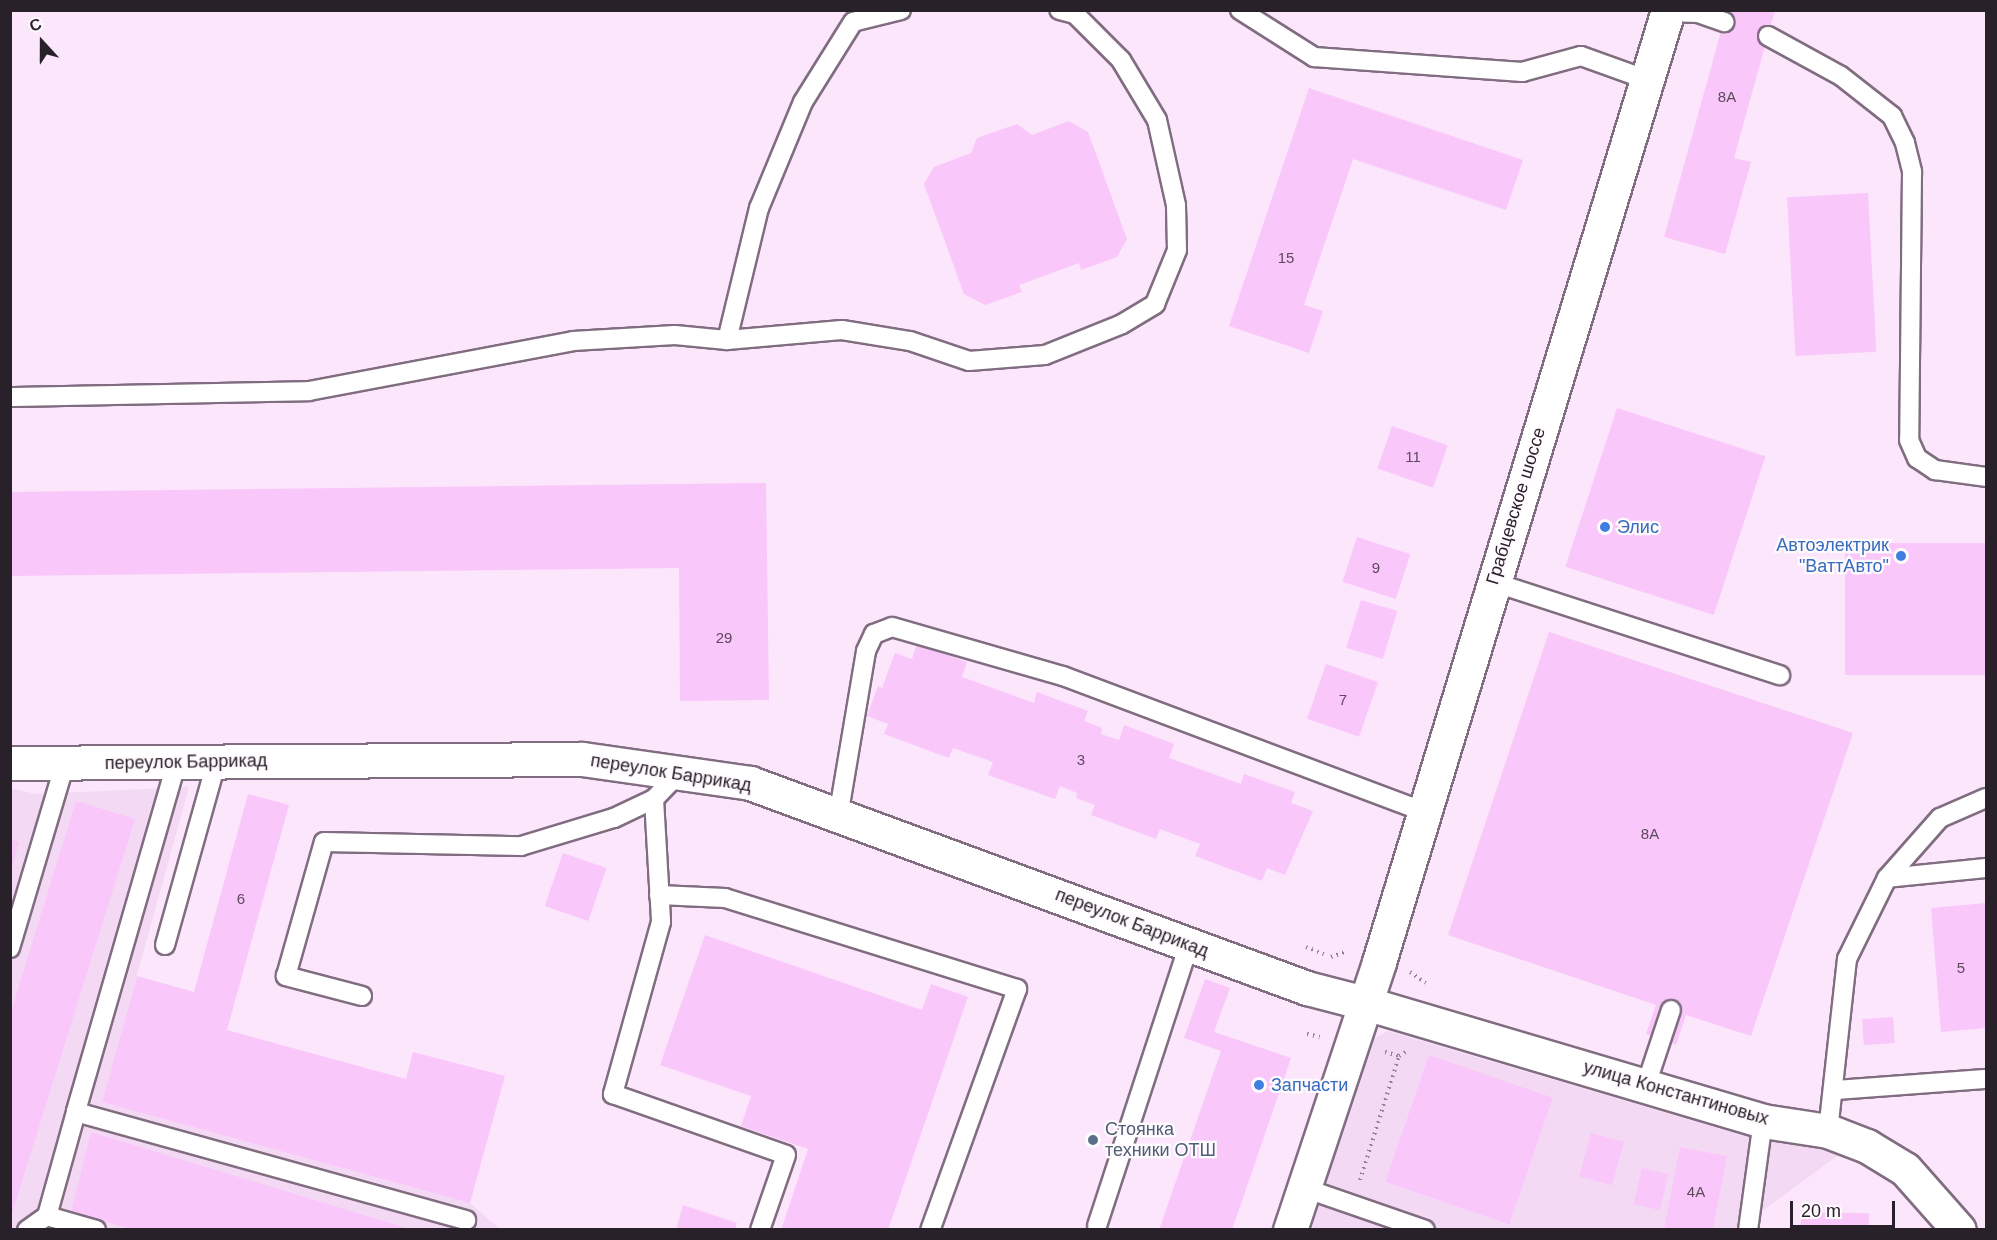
<!DOCTYPE html>
<meta charset="utf-8">
<style>
body{margin:0}
#map{position:relative;width:1997px;height:1240px;overflow:hidden;background:#fce6fc;font-family:Arial,sans-serif}
div>[style]{position:absolute}
.built>*{inset:0;background:#f4d9f5}
.building>*{inset:0;background:#f9c7fa;transform-origin:0 0}
.path>*{height:4px;margin-top:-2px;transform-origin:0;background:repeating-linear-gradient(90deg,#928392 0 1.5px,transparent 0 6px)}
.roads{filter:drop-shadow(2px 0 #806d80) drop-shadow(-2px 0 #806d80) drop-shadow(0 2px #806d80) drop-shadow(0 -2px #806d80)}
.service>*{height:18px;margin:-9px;padding:0 9px;transform-origin:9px;border-radius:9px;background:#fff}
.minor>*{height:33px;margin:-16.5px;padding:0 16.5px;transform-origin:16.5px;border-radius:16.5px;background:#fff}
.tertiary>*{height:33px;margin:-16.5px;padding:0 16.5px;transform-origin:16.5px;border-radius:16.5px;background:#fff}
.dots>*{width:16px;height:16px;translate:-50% -50%;box-sizing:border-box;border:3px solid #fefafe;border-radius:50%}
span{translate:-50% -50%;white-space:nowrap;text-align:center;line-height:1.15;-webkit-text-stroke:4.5px #fefafe;paint-order:stroke}
.number-label{font-size:15px;color:#5d4a5d}
.number-label span{-webkit-text-stroke-width:0}
.street-label{font-size:18px;color:#292129}
.shop-label{font-size:18px;color:#366cbe}
.left{translate:0 -50%;text-align:left}
.right{translate:-100% -50%;text-align:right}
.service-label{font-size:18px;color:#4e5e75}
.frame{position:absolute;inset:0;border:12px solid #292129;pointer-events:none}
.north{position:absolute;left:12px;top:12px;width:60px;height:60px;-webkit-text-stroke:4px #fefafe;paint-order:stroke;rotate:339deg;font-size:16px;font-weight:700;line-height:24px;text-align:center;color:#292129}
.north::after{content:'';display:block;margin:auto;width:21px;height:27px;background:#292129;clip-path:polygon(50% 0,100% 100%,50% 72%,0 100%)}
.scale{position:absolute;left:1790px;top:1201px;width:105px;height:27px;box-sizing:border-box;border:3px solid #292129;border-top:0;padding-left:8px;font-size:18px;line-height:21px;white-space:nowrap;color:#292129;-webkit-text-stroke:4px #fefafe;paint-order:stroke}
</style>
<div id="map">
<div class="built">
<i style="clip-path:polygon(189px 787px,102px 1102px,470px 1203px,500px 1229px,11px 1230px,11px 788px,35px 794px)"></i>
<i style="clip-path:polygon(1388px 1031px,1741px 1135px,1844px 1151px,1738px 1229px,1311px 1230px,1372px 1040px)"></i>
</div>
<div class="building">
<i style="clip-path:polygon(1727px 10px,1775px 10px,1734px 158px,1751px 162px,1725px 254px,1664px 237px)"></i>
<i style="clip-path:polygon(1309px 88px,1523px 160px,1506px 210px,1353px 159px,1304px 305px,1323px 311px,1309px 353px,1229px 326px)"></i>
<i style="clip-path:polygon(1069px 121px,1088px 132px,1127px 239px,1117px 257px,1081px 270px,1079px 263px,1019px 285px,1022px 292px,985px 305px,964px 294px,924px 184px,934px 167px,971px 153px,977px 138px,1017px 124px,1032px 135px)"></i>
<i style="left:1868px;top:193px;width:159px;height:81px;rotate:87deg"></i>
<i style="left:1617px;top:408px;width:156px;height:167px;rotate:18deg"></i>
<i style="left:1392px;top:426px;width:59px;height:45px;rotate:19deg"></i>
<i style="clip-path:polygon(766px 483px,769px 700px,680px 701px,679px 568px,10px 576px,10px 492px)"></i>
<i style="left:1357px;top:537px;width:56px;height:47px;rotate:18deg"></i>
<i style="left:1986px;top:543px;width:132px;height:141px;rotate:90deg"></i>
<i style="left:1361px;top:600px;width:38px;height:50px;rotate:17deg"></i>
<i style="clip-path:polygon(1549px 632px,1853px 733px,1751px 1036px,1686px 1015px,1676px 1045px,1646px 1034px,1656px 1005px,1448px 935px)"></i>
<i style="clip-path:polygon(917px 644px,967px 662px,962px 677px,1034px 703px,1037px 692px,1088px 711px,1084px 721px,1102px 728px,1101px 734px,1119px 740px,1124px 725px,1174px 744px,1169px 758px,1241px 784px,1244px 774px,1295px 792px,1291px 803px,1313px 811px,1285px 875px,1267px 868px,1262px 881px,1195px 856px,1200px 844px,1160px 829px,1156px 839px,1091px 815px,1095px 805px,1076px 798px,1077px 793px,1060px 786px,1055px 799px,988px 775px,993px 762px,953px 748px,949px 758px,884px 734px,888px 724px,867px 716px,878px 686px,882px 688px,895px 653px,912px 659px)"></i>
<i style="left:1326px;top:664px;width:55px;height:58px;rotate:19deg"></i>
<i style="clip-path:polygon(248px 794px,289px 805px,227px 1030px,406px 1079px,413px 1052px,505px 1076px,470px 1203px,102px 1102px,137px 976px,194px 992px)"></i>
<i style="clip-path:polygon(76px 801px,135px 819px,10px 1220px,10px 1015px)"></i>
<i style="clip-path:polygon(10px 839px,19px 842px,11px 871px,10px 871px)"></i>
<i style="left:563px;top:853px;width:46px;height:56px;rotate:19deg"></i>
<i style="clip-path:polygon(1986px 903px,1986px 1028px,1941px 1032px,1931px 908px)"></i>
<i style="clip-path:polygon(705px 935px,922px 1010px,931px 984px,968px 997px,888px 1230px,781px 1230px,808px 1149px,741px 1126px,751px 1096px,660px 1065px)"></i>
<i style="clip-path:polygon(1205px 979px,1230px 988px,1214px 1032px,1291px 1058px,1232px 1230px,1159px 1230px,1221px 1051px,1184px 1038px)"></i>
<i style="left:1893px;top:1017px;width:26px;height:31px;rotate:86deg"></i>
<i style="left:1429px;top:1055px;width:131px;height:134px;rotate:19deg"></i>
<i style="clip-path:polygon(91px 1132px,410px 1229px,410px 1230px,135px 1230px,71px 1212px)"></i>
<i style="left:1591px;top:1133px;width:34px;height:45px;rotate:15deg"></i>
<i style="left:1680px;top:1147px;width:48px;height:82px;rotate:11deg"></i>
<i style="left:1642px;top:1168px;width:27px;height:37px;rotate:13deg"></i>
<i style="clip-path:polygon(683px 1205px,737px 1223px,735px 1230px,676px 1230px)"></i>
<i style="left:1801px;top:1212px;width:68px;height:18px;rotate:1deg"></i>
</div>
<div class="path">
<i style="left:1306px;top:947px;width:19px;rotate:21deg"></i>
<i style="left:1331px;top:957px;width:15px;rotate:-20deg"></i>
<i style="left:1410px;top:972px;width:19px;rotate:35deg"></i>
<i style="left:1307px;top:1034px;width:13px;rotate:13deg"></i>
<i style="left:1385px;top:1052px;width:15px;rotate:16deg"></i>
<i style="left:1360px;top:1180px;width:130px;rotate:-72.5deg"></i>
<i style="left:1399px;top:1056px;width:9px;rotate:-32deg"></i>
</div>
<div class="roads">
<div class="service">
<i style="left:901px;top:10px;width:49px;rotate:166deg"></i>
<i style="left:853px;top:22px;width:94px;rotate:122deg"></i>
<i style="left:803px;top:102px;width:115px;rotate:112.5deg"></i>
<i style="left:759px;top:208px;width:136px;rotate:103.6deg"></i>
<i style="left:727px;top:340px;width:115px;rotate:-5deg"></i>
<i style="left:842px;top:330px;width:69px;rotate:9.2deg"></i>
<i style="left:910px;top:341px;width:62px;rotate:18.7deg"></i>
<i style="left:969px;top:361px;width:76px;rotate:-4.5deg"></i>
<i style="left:1045px;top:355px;width:83px;rotate:-21.9deg"></i>
<i style="left:1122px;top:324px;width:39px;rotate:-31deg"></i>
<i style="left:1155px;top:304px;width:58px;rotate:-67.8deg"></i>
<i style="left:1177px;top:250px;width:45px;rotate:-91.3deg"></i>
<i style="left:1176px;top:205px;width:87px;rotate:-102.6deg"></i>
<i style="left:1157px;top:120px;width:70px;rotate:-121deg"></i>
<i style="left:1121px;top:60px;width:65px;rotate:-135deg"></i>
<i style="left:1075px;top:14px;width:16px;rotate:-166deg"></i>
<i style="left:1240px;top:10px;width:88px;rotate:32.4deg"></i>
<i style="left:1314px;top:57px;width:209px;rotate:4.1deg"></i>
<i style="left:1522px;top:72px;width:61px;rotate:-15.2deg"></i>
<i style="left:1581px;top:56px;width:68px;rotate:19.8deg"></i>
<i style="left:1667px;top:12px;width:31px;rotate:2deg"></i>
<i style="left:1698px;top:13px;width:28px;rotate:19deg"></i>
<i style="left:1768px;top:36px;width:83px;rotate:28.7deg"></i>
<i style="left:1841px;top:76px;width:65px;rotate:38.1deg"></i>
<i style="left:1892px;top:116px;width:30px;rotate:64deg"></i>
<i style="left:1905px;top:143px;width:30px;rotate:76deg"></i>
<i style="left:1912px;top:172px;width:268px;rotate:90.6deg"></i>
<i style="left:1909px;top:440px;width:20px;rotate:66deg"></i>
<i style="left:1917px;top:458px;width:22px;rotate:34deg"></i>
<i style="left:1935px;top:470px;width:51px;rotate:7.8deg"></i>
<i style="left:10px;top:397px;width:299px;rotate:-1.1deg"></i>
<i style="left:309px;top:391px;width:269px;rotate:-10.7deg"></i>
<i style="left:573px;top:341px;width:102px;rotate:-3.4deg"></i>
<i style="left:675px;top:335px;width:52px;rotate:5.5deg"></i>
<i style="left:1493px;top:582px;width:302px;rotate:18deg"></i>
<i style="left:177px;top:761px;width:365px;rotate:106.1deg"></i>
<i style="left:76px;top:1112px;width:405px;rotate:15.5deg"></i>
<i style="left:654px;top:799px;width:123px;rotate:86.7deg"></i>
<i style="left:661px;top:922px;width:179px;rotate:105.6deg"></i>
<i style="left:613px;top:1094px;width:183px;rotate:19.4deg"></i>
<i style="left:786px;top:1155px;width:79px;rotate:109.1deg"></i>
<i style="left:838px;top:817px;width:168px;rotate:-80.4deg"></i>
<i style="left:866px;top:651px;width:19px;rotate:-65deg"></i>
<i style="left:874px;top:634px;width:19px;rotate:-21deg"></i>
<i style="left:892px;top:627px;width:178px;rotate:16deg"></i>
<i style="left:1063px;top:676px;width:386px;rotate:20.6deg"></i>
<i style="left:1887px;top:878px;width:100px;rotate:-5.8deg"></i>
<i style="left:659px;top:895px;width:66px;rotate:2.6deg"></i>
<i style="left:725px;top:898px;width:306px;rotate:17.3deg"></i>
<i style="left:1017px;top:989px;width:256px;rotate:109.8deg"></i>
<i style="left:165px;top:945px;width:192px;rotate:-74.3deg"></i>
<i style="left:10px;top:948px;width:193px;rotate:-73.4deg"></i>
<i style="left:362px;top:996px;width:79px;rotate:-165.3deg"></i>
<i style="left:286px;top:976px;width:139px;rotate:-74.2deg"></i>
<i style="left:324px;top:842px;width:197px;rotate:1.2deg"></i>
<i style="left:521px;top:846px;width:97px;rotate:-16.8deg"></i>
<i style="left:614px;top:818px;width:44px;rotate:-25.4deg"></i>
<i style="left:654px;top:799px;width:36px;rotate:-46deg"></i>
<i style="left:1646px;top:1085px;width:79px;rotate:-71.6deg"></i>
<i style="left:1835px;top:1090px;width:151px;rotate:-4.2deg"></i>
<i style="left:1828px;top:1131px;width:173px;rotate:-83.7deg"></i>
<i style="left:1847px;top:959px;width:90px;rotate:-63.7deg"></i>
<i style="left:1887px;top:878px;width:80px;rotate:-48.5deg"></i>
<i style="left:1940px;top:818px;width:50px;rotate:-23.5deg"></i>
<i style="left:1304px;top:1188px;width:128px;rotate:19.1deg"></i>
<i style="left:47px;top:1216px;width:51px;rotate:15.9deg"></i>
<i style="left:1097px;top:1226px;width:296px;rotate:-71.9deg"></i>
<i style="left:27px;top:1230px;width:24px;rotate:-35deg"></i>
<i style="left:47px;top:1216px;width:108px;rotate:-74.4deg"></i>
<i style="left:1748px;top:1230px;width:110px;rotate:-82.2deg"></i>
</div>
<div class="minor">
<i style="left:10px;top:763px;width:572px;rotate:-0.4deg"></i>
<i style="left:582px;top:759px;width:170px;rotate:8.1deg"></i>
<i style="left:750px;top:783px;width:594px;rotate:20.21deg"></i>
<i style="left:1307px;top:988px;width:60px;rotate:14.5deg"></i>
</div>
<div class="tertiary">
<i style="left:1365px;top:1003px;width:415px;rotate:16.5deg"></i>
<i style="left:1763px;top:1121px;width:66px;rotate:8.7deg"></i>
<i style="left:1828px;top:1131px;width:42px;rotate:21deg"></i>
<i style="left:1867px;top:1146px;width:44px;rotate:31.2deg"></i>
<i style="left:1905px;top:1169px;width:81px;rotate:48.5deg"></i>
<i style="left:1290px;top:1230px;width:282px;rotate:-71.6deg"></i>
<i style="left:1379px;top:962px;width:995px;rotate:-73.11deg"></i>
</div>
</div>
<div class="dots">
<i style="left:1605px;top:527px;background:#3f7fe0"></i>
<i style="left:1901px;top:556px;background:#3f7fe0"></i>
<i style="left:1259px;top:1085px;background:#3f7fe0"></i>
<i style="left:1093px;top:1140px;background:#5c6f8a"></i>
</div>
<div class="number-label">
<span style="left:1727px;top:97px">8А</span>
<span style="left:1286px;top:258px">15</span>
<span style="left:1413px;top:457px">11</span>
<span style="left:1376px;top:568px">9</span>
<span style="left:724px;top:638px">29</span>
<span style="left:1343px;top:700px">7</span>
<span style="left:1081px;top:760px">3</span>
<span style="left:1650px;top:834px">8А</span>
<span style="left:241px;top:899px">6</span>
<span style="left:1961px;top:968px">5</span>
<span style="left:1696px;top:1192px">4А</span>
</div>
<div class="street-label">
<span style="left:1516px;top:506px;rotate:-73deg">Грабцевское шоссе</span>
<span style="left:186px;top:762px;rotate:-1deg">переулок Баррикад</span>
<span style="left:671px;top:773px;rotate:9deg">переулок Баррикад</span>
<span style="left:1132px;top:923px;rotate:21deg">переулок Баррикад</span>
<span style="left:1676px;top:1093px;rotate:16deg">улица Константиновых</span>
</div>
<div class="shop-label">
<span class="left" style="left:1617px;top:527px">Элис</span>
<span class="right" style="left:1889px;top:556px">Автоэлектрик<br>"ВаттАвто"</span>
<span class="left" style="left:1271px;top:1085px">Запчасти</span>
</div>
<div class="service-label">
<span class="left" style="left:1105px;top:1140px">Стоянка<br>техники ОТШ</span>
</div>
<div class="frame"></div>
<div class="north">С</div>
<div class="scale">20 m</div>
</div>
